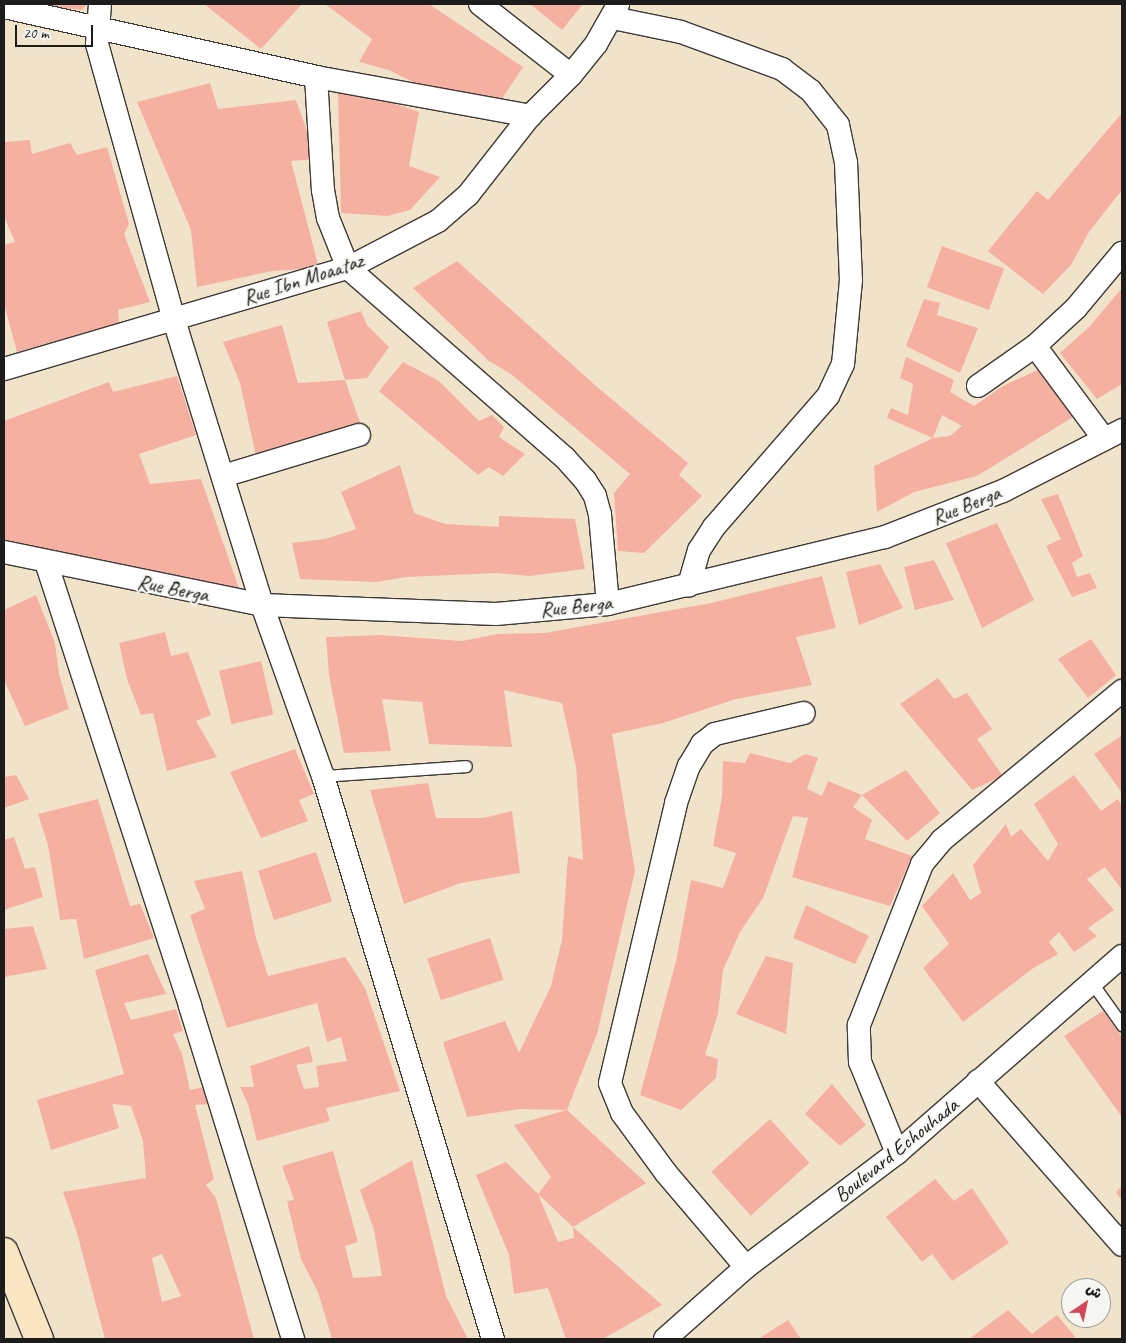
<!DOCTYPE html>
<meta charset="utf-8">
<style>
body{margin:0}
#map{position:relative;width:1126px;height:1343px;overflow:hidden;background:#f1e3ca;font-family:Caveat,"Playpen Sans Arabic",sans-serif}
div>[style]{position:absolute}
.building>*{inset:0;background:#f6b0a2;transform-origin:0 0}
.roads{filter:drop-shadow(1px 0 #3c3a36) drop-shadow(-1px 0 #3c3a36) drop-shadow(0 1px #3c3a36) drop-shadow(0 -1px #3c3a36)}
.lane>*{height:11px;margin:-5.5px;padding:0 5.5px;transform-origin:5.5px;border-radius:5.5px;background:#fff}
.street>*{height:22px;margin:-11px;padding:0 11px;transform-origin:11px;border-radius:11px;background:#fff}
.secondary>*{height:28px;margin:-14px;padding:0 14px;transform-origin:14px;border-radius:14px;background:#fbe6c3}
span{translate:-50% -50%;white-space:nowrap;text-align:center;line-height:1.15;-webkit-text-stroke:4.5px #f6f6f2;paint-order:stroke}
.street-label{font-size:21px;color:#1c1c1c}
.frame{position:absolute;inset:0;border:5px solid #1c1c1c;pointer-events:none}
.north{position:absolute;left:1061px;top:1278px;width:50px;height:50px;box-sizing:border-box;background:#f6f6f2;border:1px solid #9f9f9c;border-radius:50%;rotate:34deg;font-size:14px;font-weight:700;line-height:20px;text-align:center;color:#1c1c1c}
.north::after{content:'';display:block;margin:auto;width:18px;height:22px;background:#d1495b;clip-path:polygon(50% 0,100% 100%,50% 72%,0 100%)}
.scale{position:absolute;left:15px;top:25px;width:78px;height:22px;box-sizing:border-box;border:2px solid #1c1c1c;border-top:0;padding-left:6px;font-size:15px;line-height:18px;white-space:nowrap;color:#1c1c1c;-webkit-text-stroke:4px #f6f6f2;paint-order:stroke}
</style>
<div id="map">
<div class="building">
<i style="clip-path:polygon(22px 4px,87px 4px,82px 10px)"></i>
<i style="clip-path:polygon(204px 4px,302px 4px,261px 49px)"></i>
<i style="clip-path:polygon(325px 4px,429px 4px,523px 67px,497px 106px,431px 91px,389px 70px,359px 62px,372px 39px)"></i>
<i style="clip-path:polygon(530px 4px,583px 4px,562px 30px)"></i>
<i style="clip-path:polygon(210px 83px,218px 109px,296px 100px,317px 159px,291px 161px,319px 268px,272px 271px,197px 287px,191px 230px,137px 102px)"></i>
<i style="clip-path:polygon(338px 92px,384px 100px,419px 112px,409px 166px,440px 177px,410px 210px,387px 216px,341px 213px)"></i>
<i style="clip-path:polygon(1122px 113px,1122px 190px,1089px 232px,1071px 265px,1043px 294px,988px 251px,1037px 191px,1048px 200px)"></i>
<i style="clip-path:polygon(30px 140px,32px 154px,70px 143px,77px 155px,107px 147px,129px 224px,124px 234px,150px 302px,118px 310px,119px 323px,17px 352px,4px 304px,4px 245px,15px 242px,4px 216px,4px 142px)"></i>
<i style="left:942px;top:246px;width:66px;height:44px;rotate:20deg"></i>
<i style="clip-path:polygon(457px 261px,596px 386px,688px 463px,679px 475px,702px 496px,644px 553px,618px 551px,614px 493px,630px 474px,511px 374px,489px 361px,413px 288px)"></i>
<i style="clip-path:polygon(1122px 288px,1122px 384px,1097px 399px,1060px 353px,1089px 327px)"></i>
<i style="clip-path:polygon(924px 299px,940px 303px,937px 315px,978px 328px,960px 373px,906px 346px)"></i>
<i style="clip-path:polygon(361px 311px,367px 325px,389px 347px,367px 378px,345px 380px,327px 322px)"></i>
<i style="clip-path:polygon(282px 325px,298px 383px,345px 380px,363px 431px,258px 465px,240px 383px,223px 342px)"></i>
<i style="clip-path:polygon(906px 357px,954px 380px,950px 392px,974px 406px,1003px 386px,1042px 368px,1078px 414px,977px 476px,914px 492px,877px 512px,874px 466px,933px 438px,950px 436px,962px 426px,942px 415px,933px 438px,887px 418px,891px 408px,908px 415px,913px 384px,900px 378px)"></i>
<i style="clip-path:polygon(403px 362px,439px 381px,479px 421px,492px 415px,504px 427px,499px 437px,525px 454px,503px 476px,489px 467px,478px 475px,379px 391px)"></i>
<i style="clip-path:polygon(177px 376px,196px 435px,139px 454px,150px 484px,201px 479px,242px 597px,4px 542px,4px 421px,109px 382px,113px 392px)"></i>
<i style="clip-path:polygon(400px 465px,414px 513px,445px 524px,499px 527px,499px 516px,575px 519px,585px 569px,529px 576px,497px 573px,407px 577px,376px 582px,300px 579px,292px 543px,325px 539px,356px 529px,341px 492px)"></i>
<i style="clip-path:polygon(1058px 494px,1083px 556px,1072px 563px,1077px 577px,1090px 573px,1097px 588px,1072px 597px,1046px 546px,1061px 539px,1041px 499px)"></i>
<i style="clip-path:polygon(997px 523px,1034px 600px,982px 628px,946px 543px)"></i>
<i style="clip-path:polygon(934px 560px,954px 600px,915px 610px,904px 567px)"></i>
<i style="clip-path:polygon(880px 564px,903px 608px,859px 625px,846px 572px)"></i>
<i style="clip-path:polygon(822px 576px,836px 628px,796px 637px,812px 685px,736px 699px,663px 723px,612px 734px,635px 871px,597px 1034px,567px 1110px,520px 1109px,467px 1117px,443px 1042px,505px 1021px,519px 1053px,551px 986px,562px 940px,568px 856px,583px 860px,576px 767px,562px 703px,504px 690px,512px 747px,429px 744px,422px 702px,382px 699px,391px 751px,344px 753px,329px 675px,326px 637px,380px 635px,462px 641px,498px 634px,545px 633px,711px 603px)"></i>
<i style="clip-path:polygon(36px 595px,55px 643px,59px 674px,69px 709px,25px 726px,4px 680px,4px 610px)"></i>
<i style="clip-path:polygon(165px 632px,171px 656px,188px 652px,211px 715px,196px 721px,217px 757px,167px 771px,153px 713px,141px 715px,127px 679px,119px 643px)"></i>
<i style="clip-path:polygon(1091px 639px,1116px 675px,1088px 698px,1058px 659px)"></i>
<i style="left:261px;top:661px;width:55px;height:43px;rotate:77deg"></i>
<i style="clip-path:polygon(938px 678px,954px 699px,967px 693px,992px 729px,977px 739px,1003px 776px,972px 790px,900px 704px)"></i>
<i style="clip-path:polygon(1121px 736px,1122px 738px,1122px 793px,1094px 754px)"></i>
<i style="clip-path:polygon(295px 749px,314px 794px,299px 800px,308px 821px,261px 838px,230px 772px)"></i>
<i style="clip-path:polygon(750px 753px,790px 763px,805px 754px,818px 758px,807px 789px,822px 796px,828px 781px,862px 795px,853px 807px,872px 820px,865px 839px,912px 856px,890px 906px,792px 877px,808px 818px,793px 816px,763px 898px,740px 932px,723px 970px,718px 1014px,705px 1055px,718px 1059px,716px 1078px,681px 1110px,640px 1095px,676px 961px,691px 880px,723px 888px,736px 853px,713px 846px,722px 797px,723px 761px,745px 763px)"></i>
<i style="clip-path:polygon(906px 770px,940px 813px,907px 841px,862px 795px)"></i>
<i style="clip-path:polygon(16px 775px,29px 799px,4px 808px,4px 777px)"></i>
<i style="clip-path:polygon(1074px 775px,1101px 811px,1118px 799px,1122px 806px,1122px 890px,1105px 867px,1087px 879px,1114px 910px,1088px 928px,1097px 936px,1074px 952px,1059px 932px,1049px 942px,1058px 954px,1032px 969px,963px 1022px,923px 968px,949px 944px,922px 906px,953px 873px,970px 900px,981px 893px,973px 865px,1006px 824px,1011px 837px,1021px 829px,1048px 861px,1058px 844px,1034px 804px)"></i>
<i style="clip-path:polygon(428px 783px,436px 818px,483px 818px,512px 811px,520px 873px,461px 883px,404px 904px,370px 790px)"></i>
<i style="clip-path:polygon(98px 799px,130px 906px,140px 904px,154px 938px,84px 959px,76px 919px,60px 920px,48px 845px,38px 814px)"></i>
<i style="clip-path:polygon(14px 837px,25px 869px,35px 867px,43px 897px,4px 910px,4px 840px)"></i>
<i style="left:316px;top:852px;width:52px;height:61px;rotate:72deg"></i>
<i style="clip-path:polygon(242px 871px,256px 938px,268px 976px,345px 957px,365px 988px,400px 1091px,326px 1108px,330px 1121px,257px 1141px,248px 1104px,240px 1087px,254px 1087px,250px 1066px,309px 1046px,313px 1062px,296px 1065px,304px 1089px,319px 1087px,316px 1066px,347px 1061px,341px 1037px,327px 1042px,317px 1003px,227px 1028px,190px 915px,205px 909px,194px 881px)"></i>
<i style="clip-path:polygon(806px 905px,869px 936px,855px 964px,793px 938px)"></i>
<i style="clip-path:polygon(33px 926px,47px 969px,4px 977px,4px 929px)"></i>
<i style="left:490px;top:938px;width:44px;height:66px;rotate:72deg"></i>
<i style="clip-path:polygon(evenodd,148px 954px,166px 994px,124px 1003px,131px 1020px,176px 1009px,183px 1031px,173px 1034px,182px 1054px,190px 1090px,204px 1087px,209px 1104px,195px 1105px,214px 1179px,206px 1185px,216px 1198px,254px 1339px,105px 1339px,77px 1233px,63px 1192px,146px 1178px,143px 1141px,131px 1106px,112px 1104px,119px 1128px,51px 1150px,37px 1100px,124px 1074px,95px 970px,148px 954px,162px 1254px,181px 1296px,162px 1302px,152px 1258px,162px 1254px)"></i>
<i style="clip-path:polygon(766px 956px,793px 963px,786px 1034px,736px 1014px)"></i>
<i style="clip-path:polygon(1103px 1011px,1122px 1037px,1122px 1117px,1064px 1036px)"></i>
<i style="clip-path:polygon(832px 1084px,866px 1125px,840px 1146px,805px 1114px)"></i>
<i style="clip-path:polygon(567px 1110px,646px 1183px,573px 1227px,662px 1305px,603px 1339px,566px 1339px,548px 1288px,514px 1294px,509px 1255px,476px 1175px,506px 1162px,538px 1194px,558px 1242px,574px 1238px,573px 1227px,538px 1194px,551px 1177px,514px 1125px)"></i>
<i style="left:770px;top:1119px;width:59px;height:79px;rotate:48deg"></i>
<i style="clip-path:polygon(333px 1151px,358px 1242px,345px 1246px,353px 1278px,382px 1276px,374px 1230px,360px 1190px,412px 1160px,446px 1296px,468px 1339px,332px 1339px,318px 1292px,301px 1259px,287px 1201px,294px 1200px,282px 1166px)"></i>
<i style="clip-path:polygon(935px 1179px,954px 1201px,972px 1188px,1009px 1243px,952px 1281px,932px 1254px,922px 1262px,886px 1217px)"></i>
<i style="clip-path:polygon(1122px 1186px,1122px 1201px,1116px 1192px)"></i>
<i style="clip-path:polygon(1008px 1310px,1032px 1334px,1057px 1315px,1077px 1339px,969px 1339px)"></i>
<i style="clip-path:polygon(788px 1320px,801px 1339px,758px 1339px)"></i>
</div>
<div class="roads">
<div class="lane">
<i style="left:323px;top:776px;width:143px;rotate:-4deg"></i>
<i style="left:1092px;top:983px;width:52px;rotate:54.5deg"></i>
</div>
<div class="street">
<i style="left:100px;top:4px;width:40px;rotate:94.3deg"></i>
<i style="left:97px;top:44px;width:287px;rotate:74.4deg"></i>
<i style="left:174px;top:320px;width:298px;rotate:72.8deg"></i>
<i style="left:262px;top:605px;width:182px;rotate:70.4deg"></i>
<i style="left:323px;top:776px;width:588px;rotate:73.2deg"></i>
<i style="left:480px;top:4px;width:115px;rotate:38deg"></i>
<i style="left:4px;top:7px;width:320px;rotate:12.6deg"></i>
<i style="left:316px;top:77px;width:218px;rotate:10.3deg"></i>
<i style="left:613px;top:18px;width:69px;rotate:11.6deg"></i>
<i style="left:681px;top:32px;width:108px;rotate:20.1deg"></i>
<i style="left:782px;top:69px;width:36px;rotate:37deg"></i>
<i style="left:811px;top:91px;width:43px;rotate:51.5deg"></i>
<i style="left:838px;top:125px;width:38px;rotate:78deg"></i>
<i style="left:846px;top:162px;width:118px;rotate:87.6deg"></i>
<i style="left:851px;top:280px;width:84px;rotate:95.4deg"></i>
<i style="left:843px;top:364px;width:35px;rotate:115deg"></i>
<i style="left:828px;top:396px;width:174px;rotate:131deg"></i>
<i style="left:714px;top:527px;width:27px;rotate:123deg"></i>
<i style="left:699px;top:550px;width:37px;rotate:106deg"></i>
<i style="left:316px;top:77px;width:113px;rotate:86.5deg"></i>
<i style="left:323px;top:190px;width:28px;rotate:80deg"></i>
<i style="left:328px;top:218px;width:54px;rotate:68.2deg"></i>
<i style="left:348px;top:268px;width:288px;rotate:41.2deg"></i>
<i style="left:565px;top:458px;width:30px;rotate:48deg"></i>
<i style="left:585px;top:480px;width:19px;rotate:58deg"></i>
<i style="left:595px;top:496px;width:20px;rotate:75deg"></i>
<i style="left:600px;top:515px;width:89px;rotate:84.9deg"></i>
<i style="left:1035px;top:346px;width:116px;rotate:53.4deg"></i>
<i style="left:4px;top:369px;width:359px;rotate:-16.4deg"></i>
<i style="left:348px;top:268px;width:102px;rotate:-27.6deg"></i>
<i style="left:438px;top:221px;width:40px;rotate:-41deg"></i>
<i style="left:468px;top:195px;width:100px;rotate:-51.9deg"></i>
<i style="left:530px;top:116px;width:58px;rotate:-45deg"></i>
<i style="left:571px;top:75px;width:40px;rotate:-51deg"></i>
<i style="left:596px;top:44px;width:45px;rotate:-60.6deg"></i>
<i style="left:978px;top:386px;width:70px;rotate:-35.1deg"></i>
<i style="left:1035px;top:346px;width:56px;rotate:-42.8deg"></i>
<i style="left:1076px;top:308px;width:72px;rotate:-50.1deg"></i>
<i style="left:223px;top:476px;width:142px;rotate:-16.8deg"></i>
<i style="left:4px;top:552px;width:263px;rotate:11.6deg"></i>
<i style="left:262px;top:605px;width:234px;rotate:2.2deg"></i>
<i style="left:496px;top:614px;width:112px;rotate:-5.1deg"></i>
<i style="left:608px;top:604px;width:285px;rotate:-13.6deg"></i>
<i style="left:885px;top:537px;width:127px;rotate:-21.3deg"></i>
<i style="left:1003px;top:491px;width:134px;rotate:-27.1deg"></i>
<i style="left:46px;top:562px;width:467px;rotate:72deg"></i>
<i style="left:190px;top:1006px;width:349px;rotate:72.8deg"></i>
<i style="left:978px;top:1081px;width:218px;rotate:48.7deg"></i>
<i style="left:897px;top:1153px;width:98px;rotate:-112.1deg"></i>
<i style="left:860px;top:1062px;width:37px;rotate:-92deg"></i>
<i style="left:859px;top:1025px;width:173px;rotate:-68.6deg"></i>
<i style="left:922px;top:864px;width:31px;rotate:-50deg"></i>
<i style="left:942px;top:840px;width:234px;rotate:-39.6deg"></i>
<i style="left:746px;top:1267px;width:123px;rotate:-130.4deg"></i>
<i style="left:666px;top:1173px;width:74px;rotate:-126.3deg"></i>
<i style="left:622px;top:1113px;width:32px;rotate:-112deg"></i>
<i style="left:610px;top:1083px;width:288px;rotate:-76.7deg"></i>
<i style="left:676px;top:803px;width:39px;rotate:-71deg"></i>
<i style="left:689px;top:766px;width:26px;rotate:-59deg"></i>
<i style="left:702px;top:744px;width:16px;rotate:-38deg"></i>
<i style="left:715px;top:734px;width:91px;rotate:-13.3deg"></i>
<i style="left:665px;top:1339px;width:108px;rotate:-41.6deg"></i>
<i style="left:746px;top:1267px;width:189px;rotate:-37.1deg"></i>
<i style="left:897px;top:1153px;width:299px;rotate:-41.2deg"></i>
</div>
<div class="secondary">
<i style="left:4px;top:1252px;width:94px;rotate:68.1deg"></i>
</div>
</div>
<div class="street-label">
<span style="left:303px;top:279px;rotate:-18deg">Rue Ibn Moaataz</span>
<span style="left:966px;top:505px;rotate:-22deg">Rue Berga</span>
<span style="left:173px;top:588px;rotate:11deg">Rue Berga</span>
<span style="left:576px;top:606px;rotate:-6deg">Rue Berga</span>
<span style="left:896px;top:1150px;rotate:-39deg">Boulevard Echouhada</span>
</div>
<div class="frame"></div>
<div class="north">ش</div>
<div class="scale">20 m</div>
</div>
